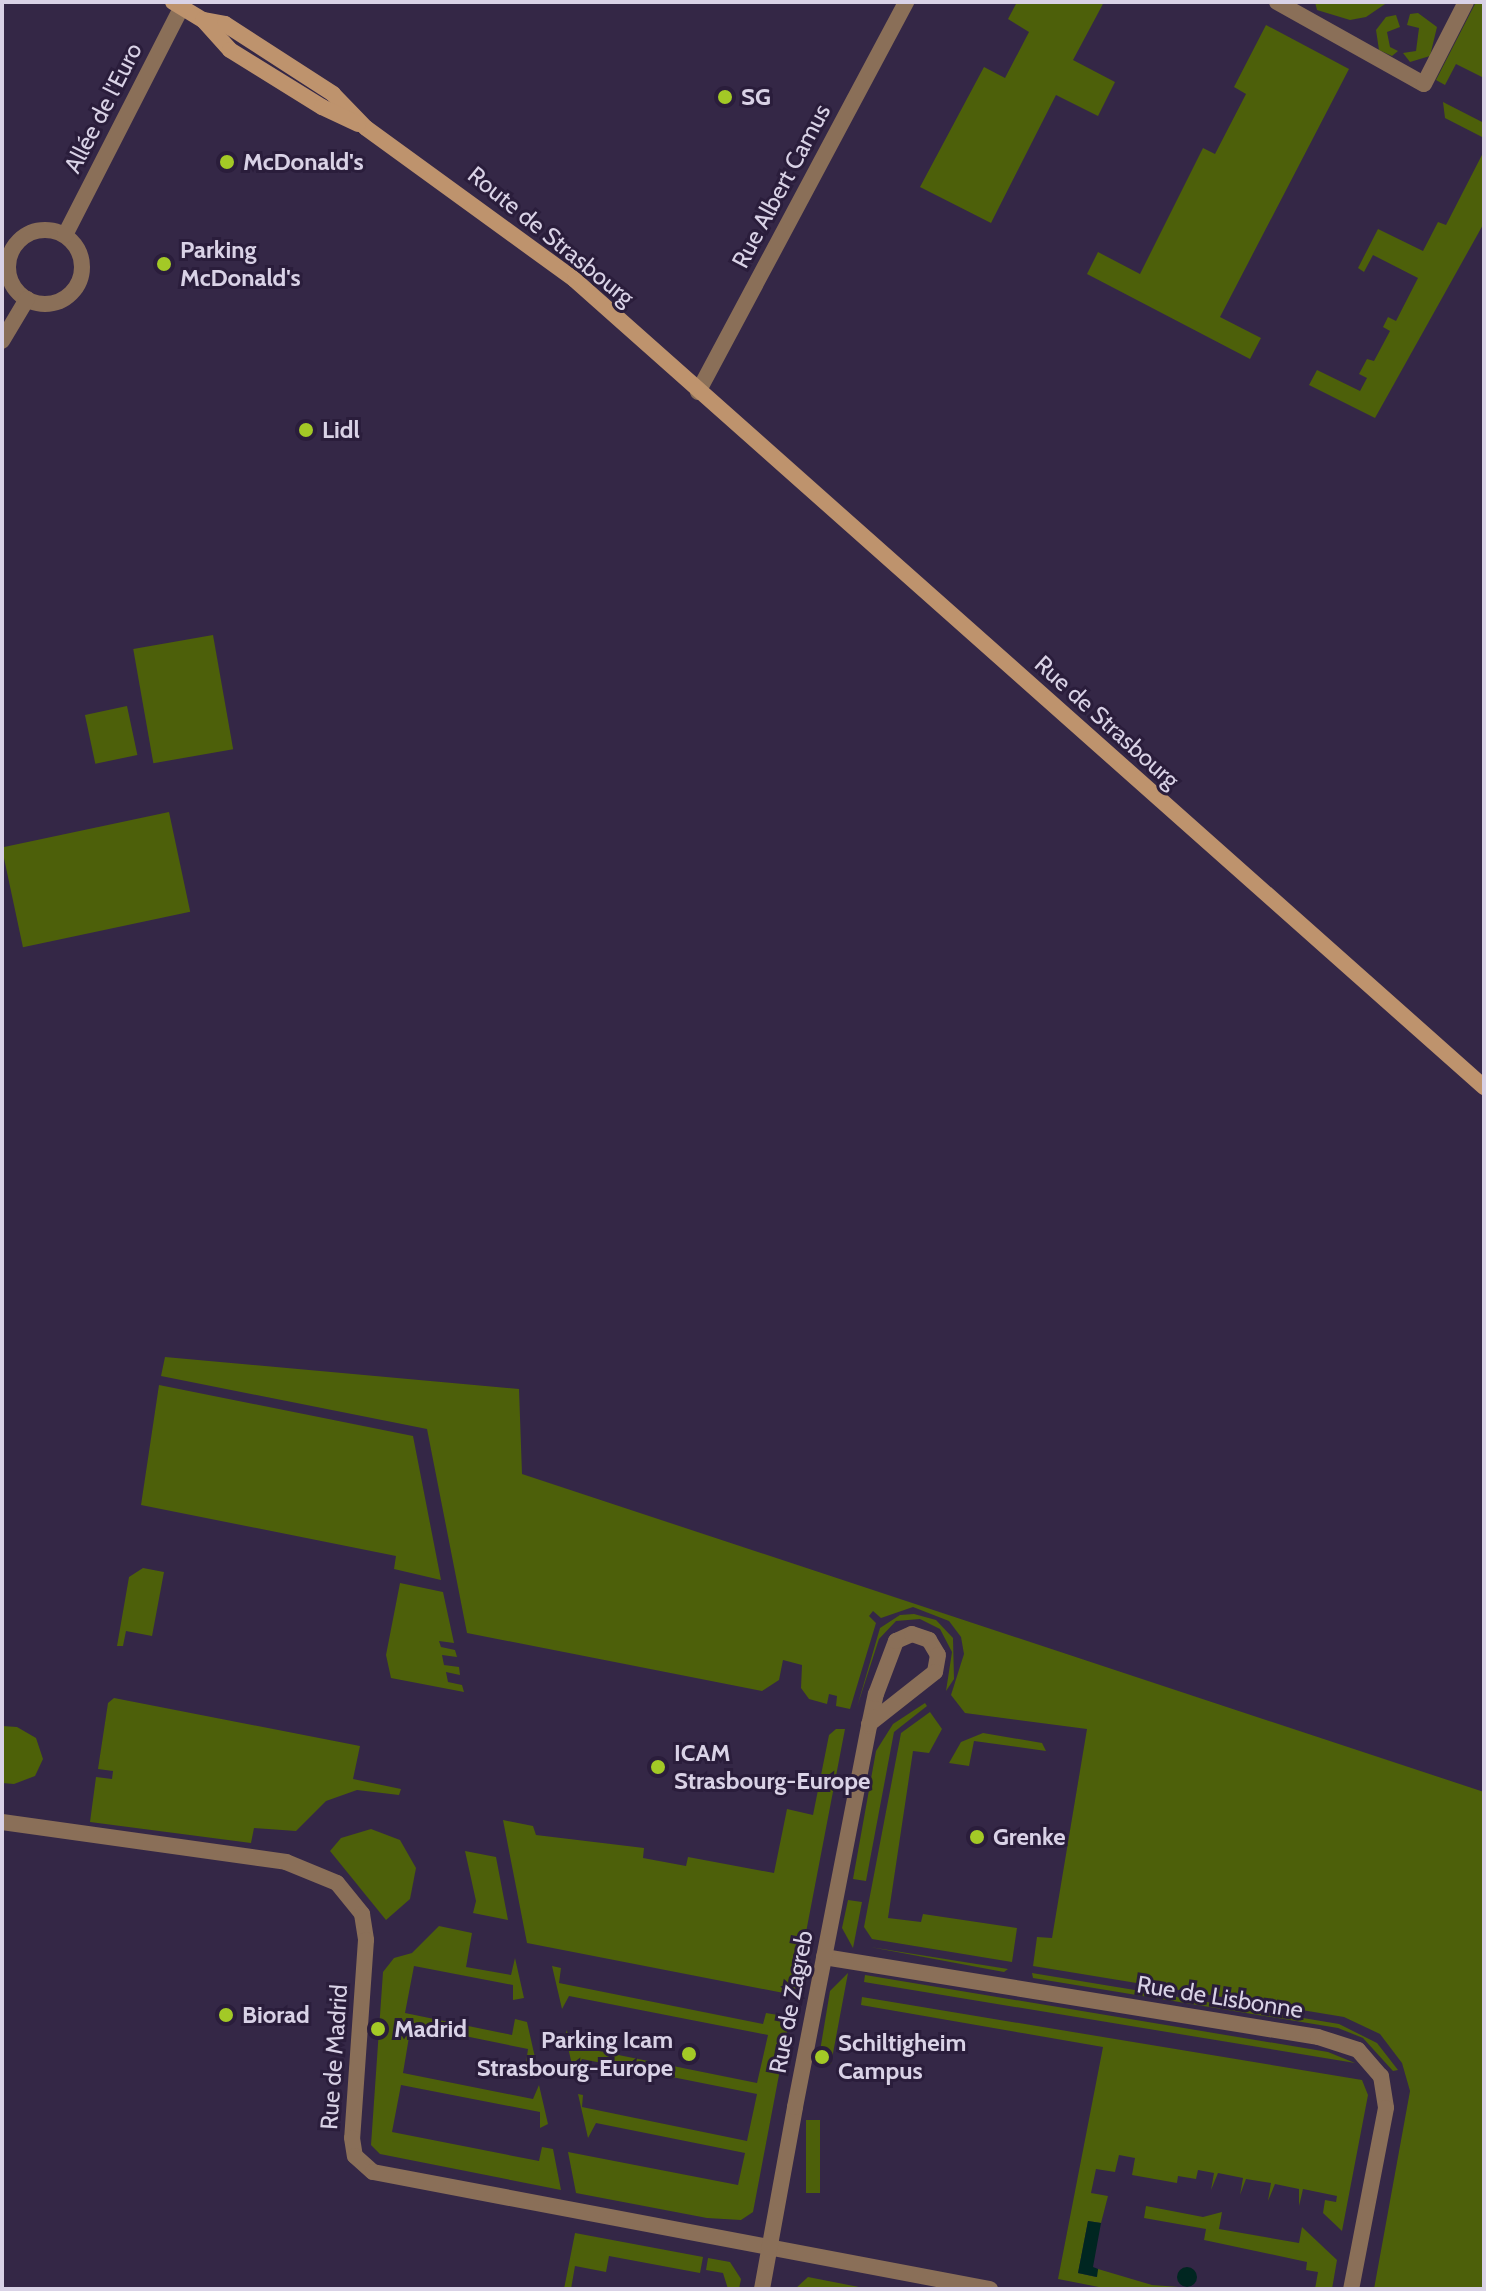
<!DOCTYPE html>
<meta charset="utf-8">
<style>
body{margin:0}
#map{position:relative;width:1486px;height:2291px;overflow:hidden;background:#342746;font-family:Cabin,sans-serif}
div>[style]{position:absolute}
.green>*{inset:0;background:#4d600a;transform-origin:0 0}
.forest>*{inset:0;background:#4d6108}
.water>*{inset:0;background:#002621}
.round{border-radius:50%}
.minor>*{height:16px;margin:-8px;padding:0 8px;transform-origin:8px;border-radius:8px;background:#8a6f58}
.minor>.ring{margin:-8px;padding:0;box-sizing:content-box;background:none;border:16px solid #8a6f58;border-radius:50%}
.secondary>*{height:16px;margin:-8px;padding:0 8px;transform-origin:8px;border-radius:8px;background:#be936d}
.dots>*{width:22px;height:22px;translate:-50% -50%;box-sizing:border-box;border:4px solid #2a1d3b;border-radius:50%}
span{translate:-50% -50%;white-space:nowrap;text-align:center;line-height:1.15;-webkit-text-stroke:6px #2a1d3b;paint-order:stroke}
.poi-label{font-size:24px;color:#d9d2e6;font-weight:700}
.left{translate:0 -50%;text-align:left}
.right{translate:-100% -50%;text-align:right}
.street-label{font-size:24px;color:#d9d2e6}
.frame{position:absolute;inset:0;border:4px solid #d9d2e6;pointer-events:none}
</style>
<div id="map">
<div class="green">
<i style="clip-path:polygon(1017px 2px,1104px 2px,1073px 60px,1115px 82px,1098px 116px,1056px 95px,991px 223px,920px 187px,984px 67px,1005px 78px,1029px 32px,1008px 19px)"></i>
<i style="clip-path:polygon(1315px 2px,1388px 2px,1366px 17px,1350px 20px,1317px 10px)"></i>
<i style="clip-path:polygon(1476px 2px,1484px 2px,1484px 78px,1456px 64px,1445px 85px,1436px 80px)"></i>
<i style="clip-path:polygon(1418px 13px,1437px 27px,1430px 56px,1410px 62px,1403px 53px,1416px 51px,1419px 28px,1407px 25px,1410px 14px)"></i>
<i style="clip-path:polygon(1396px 15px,1400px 27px,1387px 32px,1390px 47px,1398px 51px,1392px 56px,1379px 50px,1376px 30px,1386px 17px)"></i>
<i style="clip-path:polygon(1266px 25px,1349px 69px,1220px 317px,1261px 338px,1250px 359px,1087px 274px,1098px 252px,1140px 274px,1203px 148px,1215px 154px,1246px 94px,1234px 87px)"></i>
<i style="clip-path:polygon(1443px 102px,1484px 123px,1484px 138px,1445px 118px)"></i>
<i style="clip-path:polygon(1484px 151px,1484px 223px,1375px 418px,1309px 385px,1317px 370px,1360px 391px,1367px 378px,1359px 374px,1367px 359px,1374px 361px,1390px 331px,1383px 327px,1388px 317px,1396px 321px,1418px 278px,1373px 255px,1364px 272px,1358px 268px,1378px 229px,1423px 251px,1438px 222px,1446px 225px)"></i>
<i style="left:213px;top:635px;width:116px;height:81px;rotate:80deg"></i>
<i style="left:127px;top:706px;width:50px;height:43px;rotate:78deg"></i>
<i style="left:169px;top:812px;width:102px;height:171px;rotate:78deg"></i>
<i style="clip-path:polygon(165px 1357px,519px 1389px,522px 1474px,1484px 1792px,1484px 2289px,1374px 2289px,1410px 2091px,1402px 2063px,1380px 2034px,1344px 2017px,1033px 1966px,1037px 1937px,1052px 1938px,1087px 1729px,965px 1713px,951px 1695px,964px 1654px,961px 1637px,949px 1621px,913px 1607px,881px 1618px,873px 1611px,869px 1616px,876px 1623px,850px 1709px,836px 1706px,837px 1696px,829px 1694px,827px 1704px,809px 1699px,801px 1688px,802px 1665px,783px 1660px,779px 1680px,762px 1691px,467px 1633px,427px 1429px,161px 1376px)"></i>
<i style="clip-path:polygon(159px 1385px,413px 1436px,441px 1580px,394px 1569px,396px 1556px,141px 1505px)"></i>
<i style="clip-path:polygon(143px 1568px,164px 1572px,152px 1636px,126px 1631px,123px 1646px,117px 1646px,129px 1577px)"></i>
<i style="clip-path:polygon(400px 1583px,443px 1592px,454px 1643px,439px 1641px,441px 1647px,455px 1650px,457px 1657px,442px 1655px,444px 1665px,459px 1667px,460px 1675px,446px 1672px,448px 1682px,462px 1685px,464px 1692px,391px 1678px,386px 1655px)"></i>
<i style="clip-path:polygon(914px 1614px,936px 1620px,953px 1638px,954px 1679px,946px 1691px,952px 1652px,940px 1629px,920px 1619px,896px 1621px,879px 1639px,857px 1707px,880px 1628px,900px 1615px)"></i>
<i style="clip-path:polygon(114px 1698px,360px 1746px,353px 1779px,401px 1789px,399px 1795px,357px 1790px,326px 1801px,296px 1831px,254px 1828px,251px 1843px,90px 1822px,96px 1777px,112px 1779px,113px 1771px,98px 1769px,108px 1703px)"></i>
<i style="clip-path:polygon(925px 1703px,927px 1706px,894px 1732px,866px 1881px,853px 1879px,876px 1751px,893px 1724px)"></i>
<i style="clip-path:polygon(930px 1712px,942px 1729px,929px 1753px,913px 1751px,888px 1918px,921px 1922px,923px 1914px,1017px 1928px,1012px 1962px,872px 1939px,864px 1927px,901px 1733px)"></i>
<i style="clip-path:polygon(836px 1729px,845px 1729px,794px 1995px,527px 1943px,503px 1820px,533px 1826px,536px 1835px,644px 1848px,643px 1858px,686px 1866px,688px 1857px,774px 1873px,787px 1809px,813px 1815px,829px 1735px)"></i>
<i style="clip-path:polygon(983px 1733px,1042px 1743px,1046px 1751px,974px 1741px,969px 1766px,949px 1763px,961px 1742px)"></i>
<i style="clip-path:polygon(371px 1829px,400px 1840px,416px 1868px,410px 1899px,386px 1920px,330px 1851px,341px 1838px)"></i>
<i style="clip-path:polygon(465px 1851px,496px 1857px,508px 1920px,473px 1913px,476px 1901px)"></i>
<i style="clip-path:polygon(848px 1900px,862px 1902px,853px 1948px,842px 1928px)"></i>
<i style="clip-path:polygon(439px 1926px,472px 1933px,466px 1967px,511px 1975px,515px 1958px,524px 1998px,513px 2000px,513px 1985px,414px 1966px,405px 2013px,512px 2035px,515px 2019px,527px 2022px,536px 2062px,526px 2063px,528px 2049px,411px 2025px,403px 2073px,533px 2099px,539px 2085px,548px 2124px,540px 2128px,540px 2112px,401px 2085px,392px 2132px,539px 2161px,542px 2147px,553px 2149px,561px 2190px,380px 2154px,371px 2145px,383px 1972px,394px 1958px,412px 1953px)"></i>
<i style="clip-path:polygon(870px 1947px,1008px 1969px,1004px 1972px)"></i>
<i style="clip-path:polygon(552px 1966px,561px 1968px,559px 1983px,763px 2024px,766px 2013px,790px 2017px,753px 2212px,741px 2220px,707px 2218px,576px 2193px,568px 2152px,738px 2185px,745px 2153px,596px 2123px,588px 2138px,578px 2094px,583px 2095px,582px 2107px,747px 2141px,757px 2094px,582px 2059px,574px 2073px,565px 2035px,567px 2030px,569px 2045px,757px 2083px,768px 2035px,569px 1996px,562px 2009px)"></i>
<i style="clip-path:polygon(848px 1973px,831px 2064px,825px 2063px,826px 2053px,820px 2051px,830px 1991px)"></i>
<i style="clip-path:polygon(1032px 1973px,1339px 2024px,1377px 2043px,1398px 2070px,1393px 2071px,1363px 2038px,1338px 2028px,1033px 1978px)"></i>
<i style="clip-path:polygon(865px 1975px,1328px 2052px,1355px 2063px,864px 1982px)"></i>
<i style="clip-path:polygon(862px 1997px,1362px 2080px,1368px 2095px,1342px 2231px,1323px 2213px,1325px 2200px,1336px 2202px,1337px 2196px,1303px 2189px,1299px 2206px,1299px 2189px,1275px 2184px,1268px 2201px,1271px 2183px,1246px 2179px,1240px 2195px,1243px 2178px,1218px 2173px,1211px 2190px,1214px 2173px,1198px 2170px,1196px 2179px,1178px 2176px,1177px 2183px,1132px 2175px,1135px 2158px,1119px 2155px,1115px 2172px,1096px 2169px,1091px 2193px,1108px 2196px,1101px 2223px,1088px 2221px,1078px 2273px,1096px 2277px,1098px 2269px,1152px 2285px,1206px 2289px,1109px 2289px,1058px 2279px,1103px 2047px,861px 2005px)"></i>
<i style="left:806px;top:2120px;width:14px;height:73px"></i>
<i style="clip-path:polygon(1146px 2206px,1203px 2217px,1222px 2212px,1219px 2229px,1299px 2243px,1302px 2227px,1337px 2260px,1332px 2289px,1315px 2289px,1318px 2272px,1306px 2270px,1307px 2262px,1204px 2240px,1206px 2229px,1144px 2218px)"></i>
<i style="clip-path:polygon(575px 2233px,703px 2257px,700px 2273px,609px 2256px,606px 2272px,575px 2266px,571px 2289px,564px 2289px)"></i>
<i style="clip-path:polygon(708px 2258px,730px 2262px,741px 2279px,739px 2289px,728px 2289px,723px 2273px,706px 2270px)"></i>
<i style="clip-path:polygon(808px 2277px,869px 2289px,795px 2289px)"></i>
</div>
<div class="forest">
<i style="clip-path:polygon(2px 1726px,17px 1727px,36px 1738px,43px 1759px,35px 1776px,14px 1784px,2px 1783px)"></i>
</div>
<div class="water">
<i style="clip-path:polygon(1088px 2221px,1101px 2223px,1093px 2267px,1098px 2269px,1097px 2277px,1078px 2273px)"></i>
<i class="round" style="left:1177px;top:2267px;width:20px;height:20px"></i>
</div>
<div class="minor">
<i style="left:1277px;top:2px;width:168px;rotate:29.2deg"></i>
<i style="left:1424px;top:84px;width:92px;rotate:-62.9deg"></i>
<i class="ring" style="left:8px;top:230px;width:58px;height:58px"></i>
<i style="left:65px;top:235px;width:262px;rotate:-62.9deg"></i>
<i style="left:2px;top:341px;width:49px;rotate:-59.2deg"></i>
<i style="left:698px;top:392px;width:442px;rotate:-61.9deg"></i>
<i style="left:2px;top:1822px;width:287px;rotate:8deg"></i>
<i style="left:286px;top:1862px;width:55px;rotate:22.4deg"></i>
<i style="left:337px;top:1883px;width:40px;rotate:51deg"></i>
<i style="left:362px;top:1914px;width:26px;rotate:81deg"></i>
<i style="left:366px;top:1940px;width:198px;rotate:94deg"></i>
<i style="left:352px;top:2138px;width:18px;rotate:81deg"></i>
<i style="left:355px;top:2156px;width:24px;rotate:42deg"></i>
<i style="left:373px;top:2172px;width:628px;rotate:10.74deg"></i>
<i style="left:824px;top:1957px;width:500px;rotate:9.2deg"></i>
<i style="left:1318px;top:2037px;width:42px;rotate:18deg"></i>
<i style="left:1358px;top:2050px;width:35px;rotate:49deg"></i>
<i style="left:1381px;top:2076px;width:32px;rotate:81deg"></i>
<i style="left:1386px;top:2108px;width:184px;rotate:100.9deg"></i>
<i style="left:762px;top:2289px;width:185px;rotate:-79.7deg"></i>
<i style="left:795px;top:2107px;width:388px;rotate:-79deg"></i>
<i style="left:869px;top:1726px;width:33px;rotate:-78deg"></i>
<i style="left:876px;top:1694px;width:57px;rotate:-69.3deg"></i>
<i style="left:896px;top:1641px;width:17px;rotate:-24deg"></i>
<i style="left:912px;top:1634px;width:18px;rotate:19deg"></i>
<i style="left:929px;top:1640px;width:17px;rotate:59deg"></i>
<i style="left:938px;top:1655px;width:17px;rotate:100deg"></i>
<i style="left:935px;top:1672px;width:84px;rotate:141.8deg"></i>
</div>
<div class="secondary">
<i style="left:173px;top:2px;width:35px;rotate:31deg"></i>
<i style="left:203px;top:20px;width:22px;rotate:10deg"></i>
<i style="left:225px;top:24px;width:129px;rotate:32.9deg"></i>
<i style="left:333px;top:94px;width:47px;rotate:45.9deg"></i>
<i style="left:366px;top:128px;width:258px;rotate:36deg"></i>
<i style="left:575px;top:280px;width:1216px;rotate:41.6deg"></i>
<i style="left:203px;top:20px;width:40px;rotate:48deg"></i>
<i style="left:230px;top:50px;width:108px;rotate:31.8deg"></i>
<i style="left:322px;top:107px;width:40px;rotate:25deg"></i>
</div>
<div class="dots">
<i style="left:725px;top:97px;background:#a3c926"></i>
<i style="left:227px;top:162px;background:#a3c926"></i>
<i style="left:164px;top:264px;background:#a3c926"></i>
<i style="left:306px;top:430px;background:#a3c926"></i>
<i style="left:658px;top:1767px;background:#a3c926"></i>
<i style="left:977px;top:1837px;background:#a3c926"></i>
<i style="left:226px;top:2015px;background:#a3c926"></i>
<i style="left:378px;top:2029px;background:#a3c926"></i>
<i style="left:689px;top:2054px;background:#a3c926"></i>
<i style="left:822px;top:2057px;background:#a3c926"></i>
</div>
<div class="poi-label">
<span class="left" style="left:741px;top:97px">SG</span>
<span class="left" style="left:243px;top:162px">McDonald's</span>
<span class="left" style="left:180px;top:264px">Parking<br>McDonald's</span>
<span class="left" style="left:322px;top:430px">Lidl</span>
<span class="left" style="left:674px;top:1767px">ICAM<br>Strasbourg-Europe</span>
<span class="left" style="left:993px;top:1837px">Grenke</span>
<span class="left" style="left:242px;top:2015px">Biorad</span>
<span class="left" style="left:394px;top:2029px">Madrid</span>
<span class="right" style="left:673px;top:2054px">Parking Icam<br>Strasbourg-Europe</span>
<span class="left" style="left:838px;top:2057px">Schiltigheim<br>Campus</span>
</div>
<div class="street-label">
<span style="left:103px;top:108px;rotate:-63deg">Allée de l'Euro</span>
<span style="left:781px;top:186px;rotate:-62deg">Rue Albert Camus</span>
<span style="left:551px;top:236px;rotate:39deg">Route de Strasbourg</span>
<span style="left:1107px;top:722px;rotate:42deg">Rue de Strasbourg</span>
<span style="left:1220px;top:1997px;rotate:9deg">Rue de Lisbonne</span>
<span style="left:791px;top:2002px;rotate:-79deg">Rue de Zagreb</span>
<span style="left:334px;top:2057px;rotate:-86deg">Rue de Madrid</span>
</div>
<div class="frame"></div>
</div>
